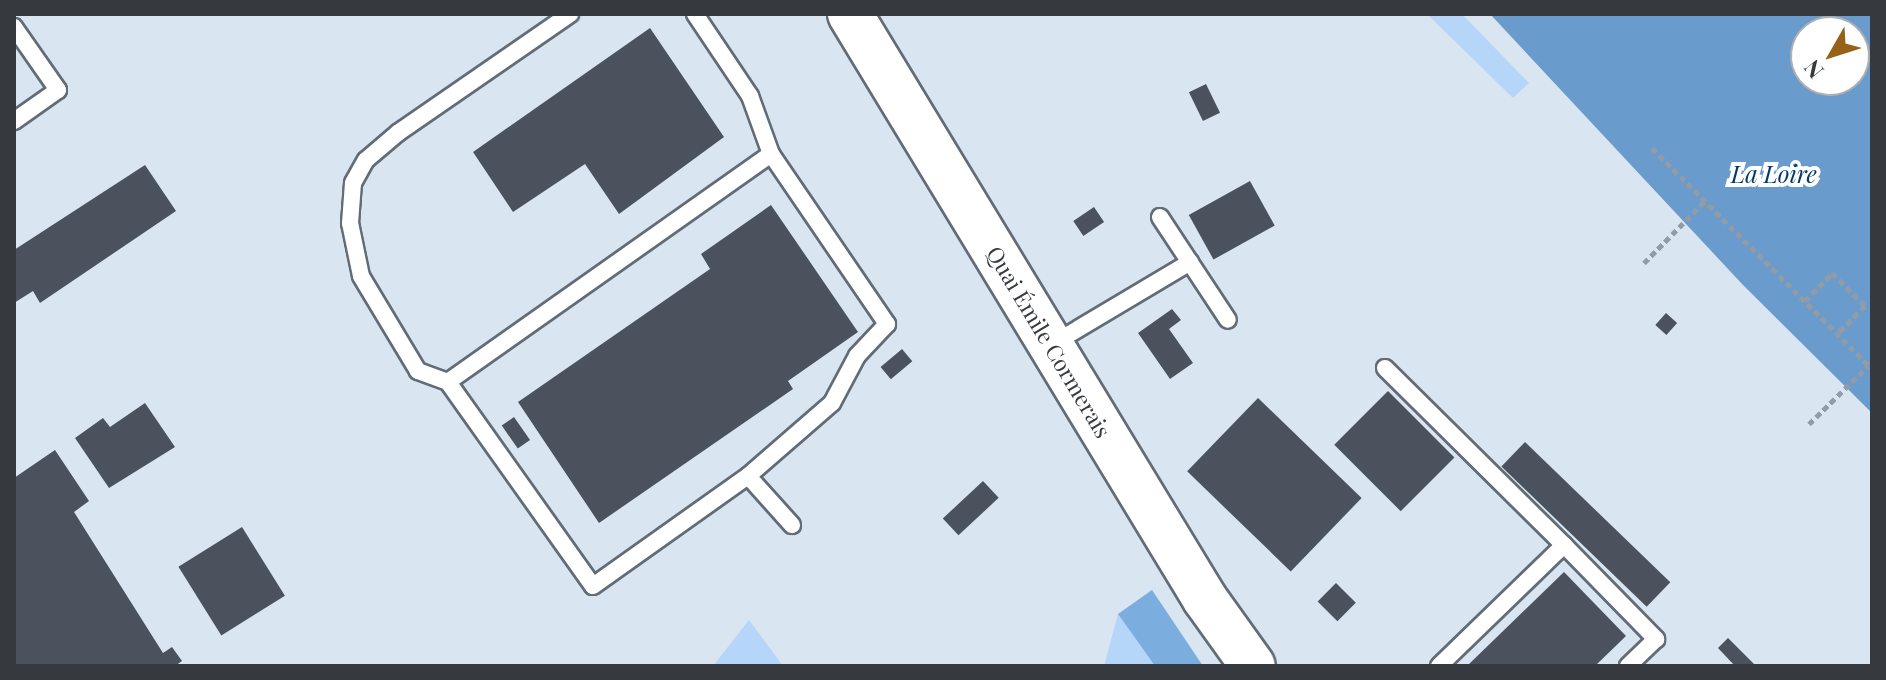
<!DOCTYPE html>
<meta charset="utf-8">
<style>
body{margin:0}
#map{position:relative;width:1886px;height:680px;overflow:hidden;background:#d9e5f0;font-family:"Playfair Display",serif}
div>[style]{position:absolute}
.green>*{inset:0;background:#b5d6f8}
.forest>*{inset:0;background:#7baddf}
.water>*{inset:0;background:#6a9bcd}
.building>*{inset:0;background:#4a535d;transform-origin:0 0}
.path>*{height:5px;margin-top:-2.5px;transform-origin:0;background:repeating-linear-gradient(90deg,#939ba4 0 6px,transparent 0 10px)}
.roads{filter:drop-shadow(2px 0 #626c76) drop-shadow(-2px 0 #626c76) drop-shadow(0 2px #626c76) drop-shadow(0 -2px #626c76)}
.service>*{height:16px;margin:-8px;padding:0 8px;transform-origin:8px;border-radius:8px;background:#fff}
.secondary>*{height:44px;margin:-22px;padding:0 22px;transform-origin:22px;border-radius:22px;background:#fff}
span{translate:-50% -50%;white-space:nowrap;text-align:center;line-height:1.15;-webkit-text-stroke:8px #fff;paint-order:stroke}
.street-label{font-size:22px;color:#363a3f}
.water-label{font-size:24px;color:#003a68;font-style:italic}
.frame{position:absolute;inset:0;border:16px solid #363a3f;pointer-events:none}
.north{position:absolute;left:1790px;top:16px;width:80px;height:80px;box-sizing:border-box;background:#fff;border:2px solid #afb0b2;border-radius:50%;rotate:231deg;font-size:22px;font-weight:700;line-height:32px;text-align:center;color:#363a3f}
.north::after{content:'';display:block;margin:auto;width:28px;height:36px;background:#966218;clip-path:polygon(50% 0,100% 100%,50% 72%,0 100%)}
</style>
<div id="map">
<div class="green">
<i style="clip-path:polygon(1427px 14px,1462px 14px,1529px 83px,1513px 98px)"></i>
<i style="clip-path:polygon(1118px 614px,1155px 666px,1104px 666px)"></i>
<i style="clip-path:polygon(749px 620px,783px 666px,713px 666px)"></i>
</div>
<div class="forest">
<i style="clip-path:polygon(1152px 590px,1203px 666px,1155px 666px,1118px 614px)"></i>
</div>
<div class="water">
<i style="clip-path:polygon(evenodd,1490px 14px,1872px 14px,1872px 413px,1743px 285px,1490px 14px,1806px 32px,1854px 32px,1854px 80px,1806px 80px,1806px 32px)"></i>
</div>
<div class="building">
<i style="clip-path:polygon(650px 28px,724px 137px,619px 214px,585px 164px,513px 212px,473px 152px)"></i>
<i style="left:1206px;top:84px;width:32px;height:19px;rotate:64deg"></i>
<i style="clip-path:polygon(145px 165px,176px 211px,40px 303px,33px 291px,14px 303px,14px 250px)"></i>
<i style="left:1250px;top:181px;width:51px;height:70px;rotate:61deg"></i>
<i style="clip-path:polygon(771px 205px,858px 332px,788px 381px,793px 389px,599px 523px,518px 402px,710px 269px,701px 254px)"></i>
<i style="left:1094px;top:207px;width:18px;height:25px;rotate:56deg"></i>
<i style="clip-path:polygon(1172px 309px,1181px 320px,1169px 329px,1193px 363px,1170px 379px,1138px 333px)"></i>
<i style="left:1666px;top:313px;width:15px;height:16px;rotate:42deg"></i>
<i style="left:902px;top:349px;width:16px;height:28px;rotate:50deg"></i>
<i style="left:1388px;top:391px;width:94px;height:76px;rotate:45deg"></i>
<i style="left:1258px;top:398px;width:144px;height:102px;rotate:44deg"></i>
<i style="clip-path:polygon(145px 403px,175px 447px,109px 488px,75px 438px,103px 418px,110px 427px)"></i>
<i style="left:514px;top:417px;width:28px;height:15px;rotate:55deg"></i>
<i style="left:1525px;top:442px;width:202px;height:34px;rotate:44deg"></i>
<i style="clip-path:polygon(55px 450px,89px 501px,74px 512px,163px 653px,172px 647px,182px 661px,175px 666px,14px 666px,14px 478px)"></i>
<i style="left:983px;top:481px;width:23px;height:55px;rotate:47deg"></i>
<i style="left:242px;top:527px;width:81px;height:75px;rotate:58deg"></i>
<i style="clip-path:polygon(1564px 572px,1626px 636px,1595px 666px,1467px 666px)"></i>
<i style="left:1336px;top:583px;width:28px;height:26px;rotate:45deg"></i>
<i style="clip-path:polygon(1728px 638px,1756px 666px,1735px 666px,1718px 648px)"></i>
</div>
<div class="path">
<i style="left:1652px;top:148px;width:312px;rotate:45.1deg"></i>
<i style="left:1644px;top:263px;width:87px;rotate:-45.5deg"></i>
<i style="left:1805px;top:301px;width:39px;rotate:-46deg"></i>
<i style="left:1832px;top:273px;width:47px;rotate:45deg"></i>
<i style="left:1865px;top:306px;width:40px;rotate:135deg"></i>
<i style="left:1809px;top:424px;width:83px;rotate:-44.5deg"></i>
</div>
<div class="roads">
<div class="service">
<i style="left:695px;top:14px;width:99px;rotate:56.1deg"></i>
<i style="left:750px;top:96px;width:62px;rotate:70.1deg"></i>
<i style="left:771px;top:154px;width:206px;rotate:55.7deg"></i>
<i style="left:887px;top:324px;width:44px;rotate:133.2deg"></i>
<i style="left:857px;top:356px;width:53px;rotate:118deg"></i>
<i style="left:832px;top:403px;width:111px;rotate:139deg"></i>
<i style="left:14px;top:27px;width:77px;rotate:55.1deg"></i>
<i style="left:58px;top:90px;width:54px;rotate:144.8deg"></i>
<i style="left:771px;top:154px;width:395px;rotate:144.8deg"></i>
<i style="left:448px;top:382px;width:250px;rotate:54.6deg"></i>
<i style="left:593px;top:586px;width:190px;rotate:-35.4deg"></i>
<i style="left:748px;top:476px;width:66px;rotate:48.1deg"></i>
<i style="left:1160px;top:217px;width:123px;rotate:56.6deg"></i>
<i style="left:1051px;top:345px;width:162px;rotate:-30.8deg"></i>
<i style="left:1385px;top:368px;width:252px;rotate:44.7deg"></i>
<i style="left:448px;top:382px;width:32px;rotate:-160deg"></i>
<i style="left:418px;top:371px;width:111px;rotate:-121deg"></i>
<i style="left:361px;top:276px;width:54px;rotate:-101.7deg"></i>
<i style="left:350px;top:223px;width:40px;rotate:-85.7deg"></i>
<i style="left:353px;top:183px;width:26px;rotate:-61deg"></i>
<i style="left:366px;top:160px;width:43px;rotate:-40.3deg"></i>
<i style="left:399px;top:132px;width:208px;rotate:-34.6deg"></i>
<i style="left:1439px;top:666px;width:174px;rotate:-44.1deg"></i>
<i style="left:1564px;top:545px;width:132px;rotate:45.6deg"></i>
<i style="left:1656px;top:639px;width:39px;rotate:136deg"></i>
</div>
<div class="secondary">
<i style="left:850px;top:14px;width:684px;rotate:58.75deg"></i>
<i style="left:1205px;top:599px;width:82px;rotate:54.4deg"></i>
</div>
</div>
<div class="street-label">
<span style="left:1049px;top:342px;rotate:59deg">Quai Émile Cormerais</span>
</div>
<div class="water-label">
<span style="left:1774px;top:174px">La Loire</span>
</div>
<div class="frame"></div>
<div class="north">N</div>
</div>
